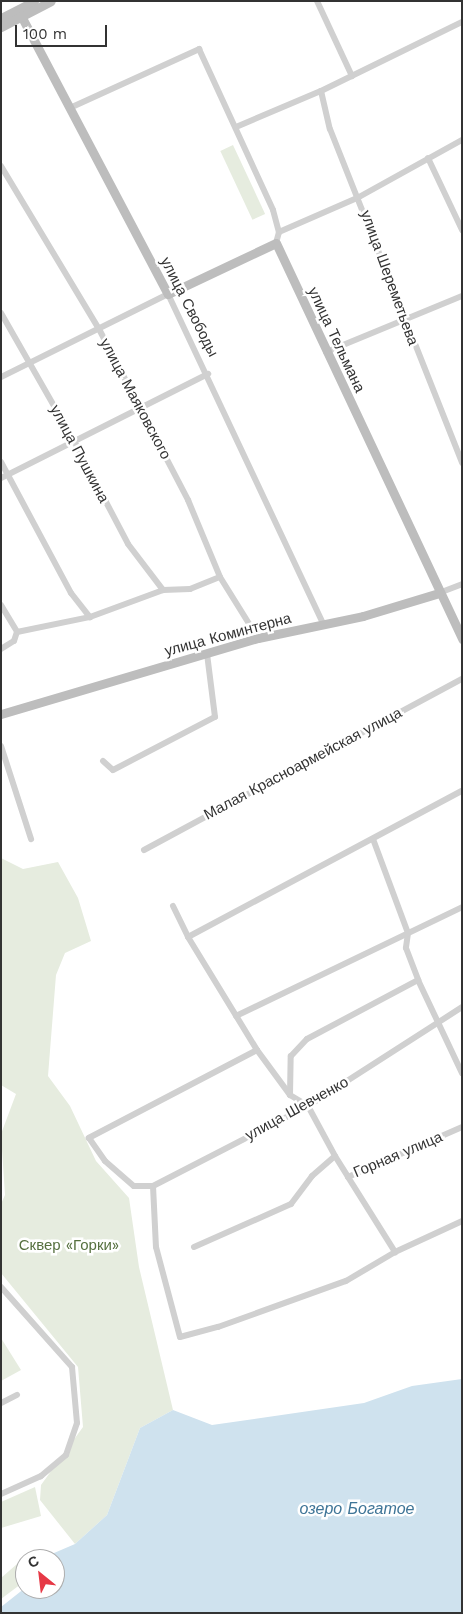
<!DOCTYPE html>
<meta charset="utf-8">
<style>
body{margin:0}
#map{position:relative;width:463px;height:1614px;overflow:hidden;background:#fff;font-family:"Work Sans",sans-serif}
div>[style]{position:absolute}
.green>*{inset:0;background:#e6ecdf;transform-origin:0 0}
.water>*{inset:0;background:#cfe2ee}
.street>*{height:6px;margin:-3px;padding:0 3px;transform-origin:3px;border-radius:3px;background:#d0d0d0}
.secondary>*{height:9px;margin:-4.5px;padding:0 4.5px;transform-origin:4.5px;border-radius:4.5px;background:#bdbdbd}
span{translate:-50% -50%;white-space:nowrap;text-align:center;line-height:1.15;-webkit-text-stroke:5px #fff;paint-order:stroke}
.street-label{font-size:15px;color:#333}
.park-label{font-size:15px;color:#56703f}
.water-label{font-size:16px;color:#3f7597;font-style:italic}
.frame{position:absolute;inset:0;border:2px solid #333;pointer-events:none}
.north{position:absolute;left:15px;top:1549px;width:50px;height:50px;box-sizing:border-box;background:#fff;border:1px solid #adadad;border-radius:50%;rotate:331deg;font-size:14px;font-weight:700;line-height:20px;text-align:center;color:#333}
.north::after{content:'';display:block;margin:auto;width:18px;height:22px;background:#e63946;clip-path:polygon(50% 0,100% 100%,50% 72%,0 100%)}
.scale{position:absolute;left:15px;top:25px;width:92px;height:22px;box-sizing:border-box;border:2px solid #333;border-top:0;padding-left:6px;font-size:15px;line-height:18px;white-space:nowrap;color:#333;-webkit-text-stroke:4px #fff;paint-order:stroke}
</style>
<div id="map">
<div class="green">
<i style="left:233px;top:145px;width:76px;height:14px;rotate:65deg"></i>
<i style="clip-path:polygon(1px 858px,23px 869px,58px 862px,78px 898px,91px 941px,65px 953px,56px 975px,48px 1076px,70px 1106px,96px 1161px,129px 1198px,139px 1267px,173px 1410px,140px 1428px,107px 1515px,75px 1544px,40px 1500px,41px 1485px,83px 1427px,78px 1367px,1px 1273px,1px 1204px,5px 1195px,1px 1134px,16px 1094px,1px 1085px)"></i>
<i style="clip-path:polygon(1px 1338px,21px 1370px,1px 1381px)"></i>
<i style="clip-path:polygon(35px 1487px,41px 1516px,1px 1528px,1px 1502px)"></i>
<i style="clip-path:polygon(25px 1557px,25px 1581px,1px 1599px,1px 1578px)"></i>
</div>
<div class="water">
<i style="clip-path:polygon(462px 1379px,462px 1613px,1px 1613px,1px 1607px,25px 1588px,55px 1589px,55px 1559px,40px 1559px,75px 1544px,107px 1515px,140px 1428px,173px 1410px,212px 1425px,364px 1403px,412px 1386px)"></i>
</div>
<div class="street">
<i style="left:317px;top:1px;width:83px;rotate:65deg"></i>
<i style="left:321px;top:91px;width:39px;rotate:77deg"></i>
<i style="left:330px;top:129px;width:359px;rotate:68.4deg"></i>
<i style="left:72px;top:107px;width:140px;rotate:-24.5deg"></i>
<i style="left:199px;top:49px;width:177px;rotate:65.3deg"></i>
<i style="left:273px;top:210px;width:23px;rotate:75deg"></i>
<i style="left:279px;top:232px;width:11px;rotate:105deg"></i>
<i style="left:236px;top:127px;width:92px;rotate:-23deg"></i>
<i style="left:321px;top:91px;width:157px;rotate:-26.1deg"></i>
<i style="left:428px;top:158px;width:80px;rotate:64.7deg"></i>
<i style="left:1px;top:166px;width:190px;rotate:59deg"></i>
<i style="left:99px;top:329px;width:193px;rotate:62.5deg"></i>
<i style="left:188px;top:500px;width:83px;rotate:67.4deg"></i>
<i style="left:220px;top:577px;width:72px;rotate:58.1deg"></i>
<i style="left:279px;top:232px;width:87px;rotate:-23.6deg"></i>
<i style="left:359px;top:197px;width:118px;rotate:-29deg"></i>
<i style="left:1px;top:313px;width:147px;rotate:60.3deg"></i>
<i style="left:74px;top:441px;width:116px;rotate:62.3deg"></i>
<i style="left:128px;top:544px;width:58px;rotate:52.7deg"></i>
<i style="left:326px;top:352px;width:147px;rotate:-22.4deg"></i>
<i style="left:1px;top:377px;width:186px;rotate:-26.4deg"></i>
<i style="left:168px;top:294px;width:365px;rotate:64.8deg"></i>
<i style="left:1px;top:462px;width:149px;rotate:61.9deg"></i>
<i style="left:71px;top:593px;width:31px;rotate:52deg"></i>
<i style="left:1px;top:478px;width:232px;rotate:-26.7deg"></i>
<i style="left:439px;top:593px;width:25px;rotate:-21deg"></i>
<i style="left:1px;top:605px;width:31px;rotate:59deg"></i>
<i style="left:1px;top:649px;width:15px;rotate:-32deg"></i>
<i style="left:14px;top:641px;width:9px;rotate:-72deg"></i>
<i style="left:17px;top:632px;width:75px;rotate:-11.6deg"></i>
<i style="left:90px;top:617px;width:78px;rotate:-20.3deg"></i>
<i style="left:163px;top:590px;width:27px;rotate:-2deg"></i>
<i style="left:190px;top:589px;width:32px;rotate:-22deg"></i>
<i style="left:1px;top:746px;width:98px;rotate:72.1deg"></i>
<i style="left:103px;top:761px;width:13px;rotate:42deg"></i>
<i style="left:113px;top:770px;width:115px;rotate:-27.5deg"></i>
<i style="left:215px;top:717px;width:64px;rotate:-97.2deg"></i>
<i style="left:373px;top:839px;width:100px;rotate:69.6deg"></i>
<i style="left:408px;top:933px;width:15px;rotate:98deg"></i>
<i style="left:406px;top:948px;width:34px;rotate:69deg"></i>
<i style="left:418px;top:980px;width:103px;rotate:64.7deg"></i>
<i style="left:144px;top:850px;width:361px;rotate:-28.3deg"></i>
<i style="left:173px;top:906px;width:34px;rotate:64deg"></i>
<i style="left:188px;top:937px;width:132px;rotate:58.6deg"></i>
<i style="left:257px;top:1050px;width:56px;rotate:53.7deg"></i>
<i style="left:290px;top:1095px;width:21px;rotate:31deg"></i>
<i style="left:308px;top:1106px;width:57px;rotate:61.6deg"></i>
<i style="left:188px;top:937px;width:310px;rotate:-28.1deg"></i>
<i style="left:236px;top:1016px;width:251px;rotate:-25.7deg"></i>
<i style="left:257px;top:1050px;width:190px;rotate:152.4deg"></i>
<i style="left:89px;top:1138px;width:28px;rotate:55deg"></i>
<i style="left:105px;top:1161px;width:38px;rotate:41deg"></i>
<i style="left:134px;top:1186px;width:19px"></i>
<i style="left:153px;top:1186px;width:174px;rotate:-27.3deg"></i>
<i style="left:308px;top:1106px;width:183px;rotate:-32.7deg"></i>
<i style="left:290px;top:1095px;width:39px;rotate:-89deg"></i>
<i style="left:291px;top:1056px;width:23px;rotate:-47deg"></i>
<i style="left:307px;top:1039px;width:126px;rotate:-28deg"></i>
<i style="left:348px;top:1177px;width:89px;rotate:57.9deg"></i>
<i style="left:153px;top:1186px;width:61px;rotate:87.2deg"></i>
<i style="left:156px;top:1247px;width:93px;rotate:75.1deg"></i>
<i style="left:180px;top:1337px;width:39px;rotate:-15deg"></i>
<i style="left:218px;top:1327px;width:136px;rotate:-19.8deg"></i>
<i style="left:346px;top:1281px;width:57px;rotate:-30.6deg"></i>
<i style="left:395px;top:1252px;width:74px;rotate:-24.8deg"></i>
<i style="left:194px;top:1247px;width:106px;rotate:-23.9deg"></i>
<i style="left:291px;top:1204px;width:35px;rotate:-53deg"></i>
<i style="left:312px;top:1176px;width:30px;rotate:-41deg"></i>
<i style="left:335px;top:1156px;width:25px;rotate:58deg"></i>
<i style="left:348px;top:1177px;width:124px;rotate:-23.7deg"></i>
<i style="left:1px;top:1287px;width:107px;rotate:48.4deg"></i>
<i style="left:72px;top:1367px;width:56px;rotate:84.9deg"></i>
<i style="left:77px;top:1423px;width:34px;rotate:109deg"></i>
<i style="left:66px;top:1455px;width:33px;rotate:140deg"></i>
<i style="left:41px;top:1476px;width:44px;rotate:155.8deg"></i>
<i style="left:1px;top:1403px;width:18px;rotate:-27deg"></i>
</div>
<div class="secondary">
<i style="left:18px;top:10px;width:321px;rotate:62.2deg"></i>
<i style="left:168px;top:294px;width:119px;rotate:-25.3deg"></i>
<i style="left:276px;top:243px;width:438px;rotate:64.8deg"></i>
<i style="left:1px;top:18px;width:37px;rotate:-27deg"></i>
<i style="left:1px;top:27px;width:56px;rotate:-27.5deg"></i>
<i style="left:1px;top:714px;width:268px;rotate:-16.5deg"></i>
<i style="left:258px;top:638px;width:107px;rotate:-11.8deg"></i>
<i style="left:363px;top:616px;width:79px;rotate:-16.8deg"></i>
</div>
<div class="street-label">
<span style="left:389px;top:278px;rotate:70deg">улица Шереметьева</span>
<span style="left:189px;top:307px;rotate:63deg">улица Свободы</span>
<span style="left:336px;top:340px;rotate:65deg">улица Тельмана</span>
<span style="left:135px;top:399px;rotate:62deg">улица Маяковского</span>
<span style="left:79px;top:454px;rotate:62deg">улица Пушкина</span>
<span style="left:228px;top:635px;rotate:-15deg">улица Коминтерна</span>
<span style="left:303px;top:764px;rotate:-28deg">Малая Красноармейская улица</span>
<span style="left:297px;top:1109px;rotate:-29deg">улица Шевченко</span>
<span style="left:398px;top:1155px;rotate:-23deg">Горная улица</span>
</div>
<div class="park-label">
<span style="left:69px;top:1246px">Сквер «Горки»</span>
</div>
<div class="water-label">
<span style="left:357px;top:1509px">озеро Богатое</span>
</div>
<div class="frame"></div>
<div class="north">С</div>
<div class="scale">100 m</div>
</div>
